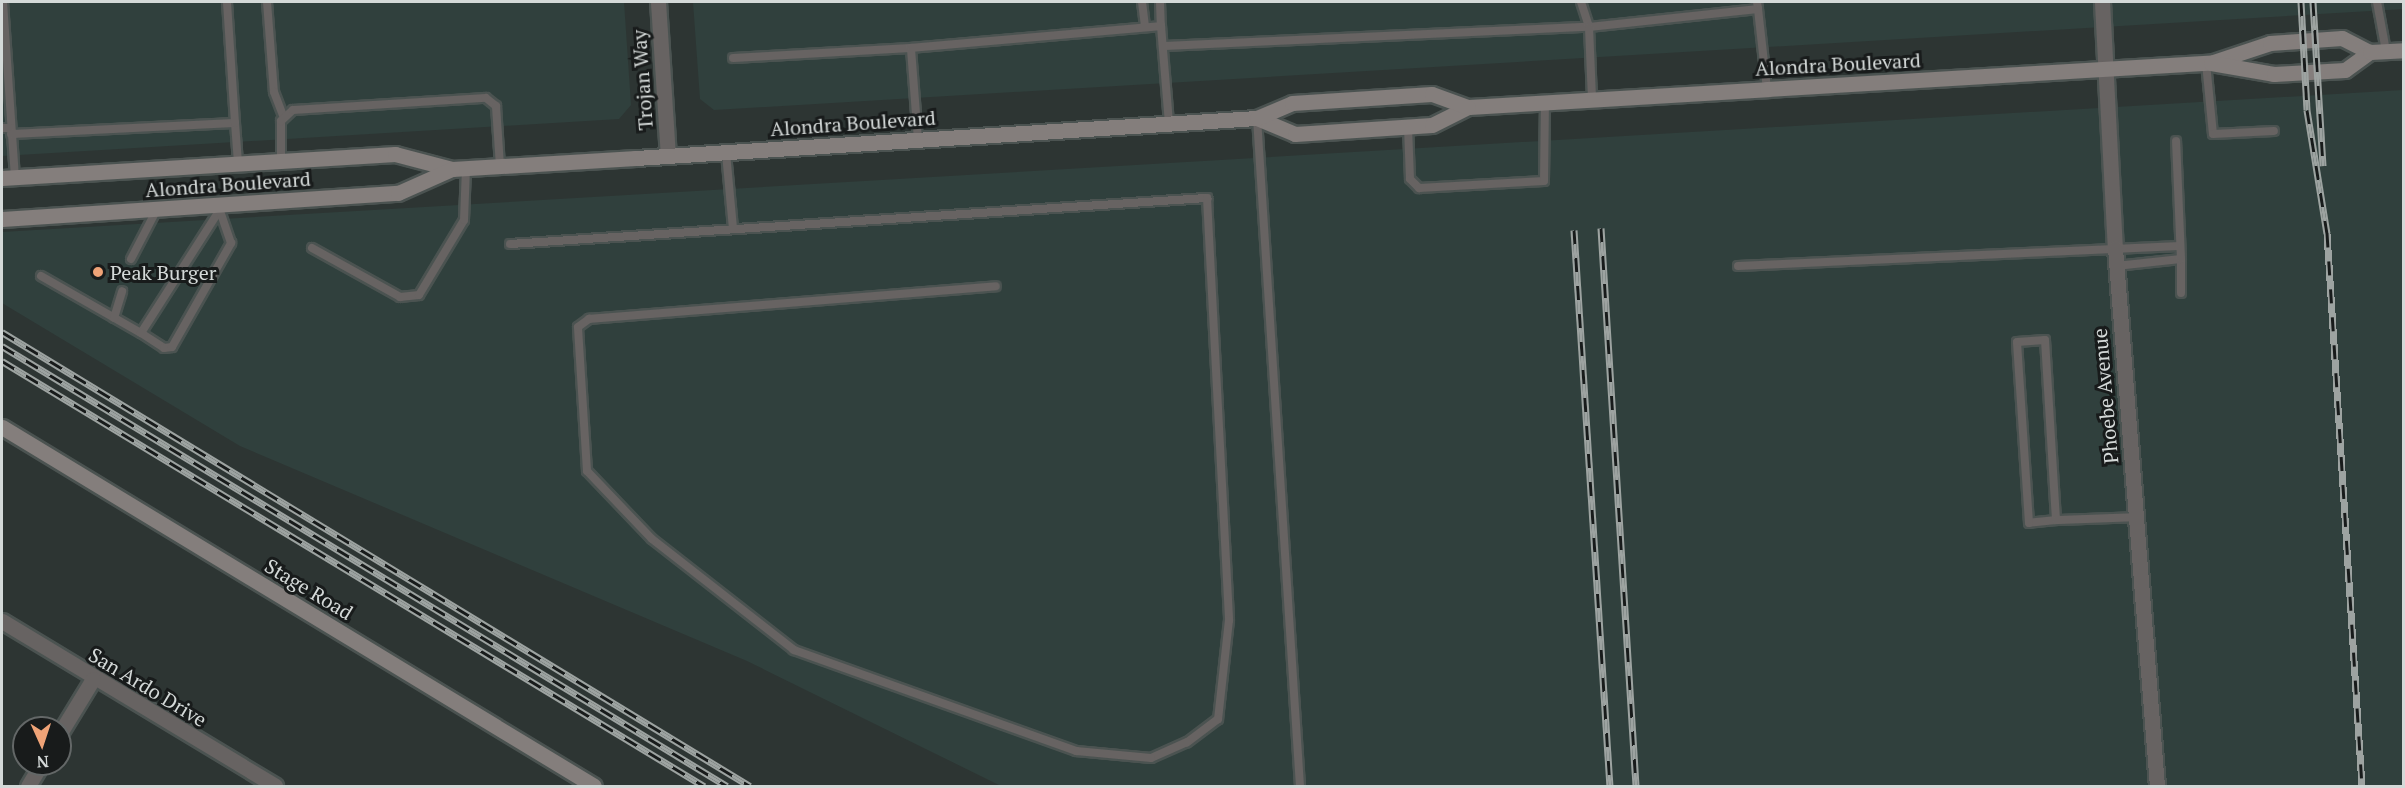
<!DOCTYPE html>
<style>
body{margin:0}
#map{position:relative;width:2405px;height:788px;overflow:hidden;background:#2d3533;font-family:"PT Serif",serif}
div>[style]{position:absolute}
.built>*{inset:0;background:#30403d}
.roads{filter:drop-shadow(2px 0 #4b5351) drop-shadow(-2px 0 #4b5351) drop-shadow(0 2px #4b5351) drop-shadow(0 -2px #4b5351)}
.service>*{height:8px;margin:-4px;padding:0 4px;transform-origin:4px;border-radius:4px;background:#676362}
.minor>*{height:15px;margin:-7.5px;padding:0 7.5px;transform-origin:7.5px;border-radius:7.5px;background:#676362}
.tertiary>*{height:15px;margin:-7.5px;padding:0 7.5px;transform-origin:7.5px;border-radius:7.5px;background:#676362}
.secondary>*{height:15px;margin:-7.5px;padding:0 7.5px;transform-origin:7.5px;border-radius:7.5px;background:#847e7c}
.rail>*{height:7px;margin-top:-3.5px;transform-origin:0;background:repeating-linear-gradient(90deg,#181b1b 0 14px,#9da3a1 0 28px);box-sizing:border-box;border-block:2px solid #9da3a1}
.dots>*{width:16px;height:16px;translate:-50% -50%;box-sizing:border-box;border:3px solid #181b1b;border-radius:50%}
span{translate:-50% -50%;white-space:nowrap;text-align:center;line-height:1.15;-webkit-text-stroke:6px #181b1b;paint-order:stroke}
.street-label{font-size:20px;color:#d4d9d8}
.poi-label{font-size:20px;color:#d4d9d8}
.left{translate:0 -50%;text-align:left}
.frame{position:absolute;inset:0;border:3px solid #d4d9d8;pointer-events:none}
.north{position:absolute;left:12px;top:716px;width:60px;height:60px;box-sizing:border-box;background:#181b1b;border:2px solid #636767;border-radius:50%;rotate:177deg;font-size:16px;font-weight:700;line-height:24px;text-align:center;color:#d4d9d8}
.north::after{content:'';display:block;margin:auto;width:21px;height:27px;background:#efa377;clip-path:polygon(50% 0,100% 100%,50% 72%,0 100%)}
</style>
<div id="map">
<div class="built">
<i style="clip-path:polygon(2px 2px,624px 2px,631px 105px,619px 119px,2px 156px)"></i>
<i style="clip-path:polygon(693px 2px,2403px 2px,2404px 9px,714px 110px,700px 99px)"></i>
<i style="clip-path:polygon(2403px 90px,2403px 786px,1001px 786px,747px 661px,240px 446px,2px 303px,2px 232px)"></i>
</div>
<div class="roads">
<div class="service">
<i style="left:3px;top:2px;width:175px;rotate:86.1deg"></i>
<i style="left:267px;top:2px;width:90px;rotate:85.6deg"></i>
<i style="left:274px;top:92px;width:25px;rotate:69deg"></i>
<i style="left:1142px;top:2px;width:25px;rotate:83deg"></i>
<i style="left:1160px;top:2px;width:24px;rotate:88deg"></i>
<i style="left:1581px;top:2px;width:26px;rotate:72deg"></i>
<i style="left:1589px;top:27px;width:170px;rotate:-6.1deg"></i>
<i style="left:1758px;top:9px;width:7px;rotate:-98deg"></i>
<i style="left:2377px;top:2px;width:50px;rotate:79.6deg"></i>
<i style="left:1758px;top:9px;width:81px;rotate:83.6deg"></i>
<i style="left:1163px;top:46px;width:426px;rotate:-2.6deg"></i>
<i style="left:1589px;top:27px;width:73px;rotate:87.6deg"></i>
<i style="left:733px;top:58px;width:178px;rotate:-3.2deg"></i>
<i style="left:2206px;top:63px;width:71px;rotate:84.4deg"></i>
<i style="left:2213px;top:134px;width:61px;rotate:-2.8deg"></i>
<i style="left:1257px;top:118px;width:669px;rotate:86.32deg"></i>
<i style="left:235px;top:123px;width:40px;rotate:85.7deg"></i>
<i style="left:1408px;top:127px;width:52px;rotate:87.8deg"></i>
<i style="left:1410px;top:179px;width:13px;rotate:45deg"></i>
<i style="left:1419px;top:188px;width:125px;rotate:-3.2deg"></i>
<i style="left:1544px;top:181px;width:78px;rotate:-89.3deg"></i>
<i style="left:2px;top:128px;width:9px"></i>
<i style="left:11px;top:134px;width:224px;rotate:-2.8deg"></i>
<i style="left:235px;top:123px;width:121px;rotate:-93.8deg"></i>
<i style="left:918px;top:140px;width:92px;rotate:-94.4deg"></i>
<i style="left:911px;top:48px;width:251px;rotate:-5deg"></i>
<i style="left:1161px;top:26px;width:98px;rotate:85.3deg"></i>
<i style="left:726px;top:153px;width:76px;rotate:84.7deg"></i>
<i style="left:281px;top:160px;width:39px;rotate:-90deg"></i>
<i style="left:281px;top:121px;width:16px;rotate:-43deg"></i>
<i style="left:293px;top:110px;width:193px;rotate:-3.6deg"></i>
<i style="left:486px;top:98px;width:13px;rotate:39deg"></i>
<i style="left:496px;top:106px;width:60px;rotate:86.2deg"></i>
<i style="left:510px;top:244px;width:699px;rotate:-3.78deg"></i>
<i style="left:1207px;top:198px;width:423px;rotate:87deg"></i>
<i style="left:1229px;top:620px;width:100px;rotate:96.3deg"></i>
<i style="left:1218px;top:719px;width:39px;rotate:143deg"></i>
<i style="left:1187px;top:742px;width:39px;rotate:156deg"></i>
<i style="left:1151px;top:758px;width:75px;rotate:-174.7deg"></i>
<i style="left:1076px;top:751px;width:300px;rotate:-160.3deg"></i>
<i style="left:794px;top:650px;width:180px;rotate:-142deg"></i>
<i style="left:652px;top:539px;width:94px;rotate:-133.7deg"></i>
<i style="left:587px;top:471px;width:144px;rotate:-93.6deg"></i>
<i style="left:578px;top:327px;width:14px;rotate:-36deg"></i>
<i style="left:589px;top:319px;width:408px;rotate:-4.6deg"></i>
<i style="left:312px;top:248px;width:101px;rotate:29.1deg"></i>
<i style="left:400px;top:297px;width:19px;rotate:-6deg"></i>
<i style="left:419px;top:295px;width:87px;rotate:-59deg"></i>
<i style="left:464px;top:220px;width:52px;rotate:-87.8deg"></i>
<i style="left:131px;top:259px;width:56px;rotate:-62.5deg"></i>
<i style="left:2181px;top:259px;width:34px;rotate:90deg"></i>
<i style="left:1738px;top:266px;width:442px;rotate:-2.6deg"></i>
<i style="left:2116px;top:266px;width:65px;rotate:-6.1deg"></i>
<i style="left:2181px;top:259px;width:118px;rotate:-92.4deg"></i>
<i style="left:41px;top:276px;width:115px;rotate:29.7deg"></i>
<i style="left:141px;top:333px;width:152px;rotate:-57.4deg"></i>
<i style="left:114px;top:318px;width:28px;rotate:-73deg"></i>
<i style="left:141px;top:333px;width:27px;rotate:33deg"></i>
<i style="left:164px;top:348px;width:8px;rotate:-7deg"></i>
<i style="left:172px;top:347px;width:120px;rotate:-60.4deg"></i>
<i style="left:231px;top:243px;width:34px;rotate:-109deg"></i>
<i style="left:2056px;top:520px;width:27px;rotate:174deg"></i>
<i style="left:2029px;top:523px;width:181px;rotate:-93.8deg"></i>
<i style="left:2017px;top:342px;width:28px;rotate:-4deg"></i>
<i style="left:2045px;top:340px;width:180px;rotate:86.5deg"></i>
<i style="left:2056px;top:520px;width:80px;rotate:-2.1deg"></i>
</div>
<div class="minor">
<i style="left:2102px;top:2px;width:246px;rotate:87deg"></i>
<i style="left:2115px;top:248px;width:540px;rotate:85.54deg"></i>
<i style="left:2px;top:621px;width:319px;rotate:31.1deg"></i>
<i style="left:60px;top:733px;width:63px;rotate:-58.6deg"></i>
<i style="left:28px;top:786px;width:26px;rotate:-59deg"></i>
</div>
<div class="tertiary">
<i style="left:658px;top:2px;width:154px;rotate:86.3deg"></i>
</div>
<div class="secondary">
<i style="left:2213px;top:62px;width:60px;rotate:-18.4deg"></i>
<i style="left:2270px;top:43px;width:72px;rotate:-4deg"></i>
<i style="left:2342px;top:38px;width:31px;rotate:27deg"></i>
<i style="left:1257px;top:118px;width:41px;rotate:22.8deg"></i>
<i style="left:1295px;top:134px;width:137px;rotate:-3.8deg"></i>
<i style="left:1432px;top:125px;width:40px;rotate:-26.6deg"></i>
<i style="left:1468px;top:107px;width:300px;rotate:-3.4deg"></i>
<i style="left:1767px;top:89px;width:445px;rotate:-3.4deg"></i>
<i style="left:2211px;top:63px;width:64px;rotate:9.9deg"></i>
<i style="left:2274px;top:74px;width:71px;rotate:-3.2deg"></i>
<i style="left:2345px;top:70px;width:31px;rotate:-36deg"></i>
<i style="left:2370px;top:52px;width:34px;rotate:-3deg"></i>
<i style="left:2px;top:178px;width:394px;rotate:-3.5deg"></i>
<i style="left:395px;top:154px;width:59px;rotate:14.7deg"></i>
<i style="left:452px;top:169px;width:184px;rotate:-3.4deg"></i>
<i style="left:636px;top:158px;width:622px;rotate:-3.69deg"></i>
<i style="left:1257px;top:118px;width:38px;rotate:-23deg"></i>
<i style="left:1292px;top:103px;width:140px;rotate:-3.7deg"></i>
<i style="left:1432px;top:94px;width:38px;rotate:20deg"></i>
<i style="left:2px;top:219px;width:397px;rotate:-3.8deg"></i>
<i style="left:398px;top:193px;width:59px;rotate:-24deg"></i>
<i style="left:2px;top:427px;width:692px;rotate:31.23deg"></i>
</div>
</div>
<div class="rail">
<i style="left:2301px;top:2px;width:108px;rotate:86.8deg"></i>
<i style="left:2307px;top:110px;width:125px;rotate:80.8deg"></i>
<i style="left:2327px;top:233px;width:554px;rotate:86.38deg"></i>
<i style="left:2313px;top:2px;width:164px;rotate:86.5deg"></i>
<i style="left:1601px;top:228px;width:559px;rotate:86.41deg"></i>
<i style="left:1574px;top:230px;width:557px;rotate:86.3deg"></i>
<i style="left:2px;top:332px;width:875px;rotate:31.26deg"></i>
<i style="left:2px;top:346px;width:848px;rotate:31.25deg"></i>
<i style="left:2px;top:361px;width:821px;rotate:31.19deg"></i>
</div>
<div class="dots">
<i style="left:98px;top:272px;background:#efa377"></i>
</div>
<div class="street-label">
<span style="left:1838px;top:64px;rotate:-3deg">Alondra Boulevard</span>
<span style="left:642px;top:80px;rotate:-94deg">Trojan Way</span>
<span style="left:853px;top:123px;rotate:-4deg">Alondra Boulevard</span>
<span style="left:228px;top:184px;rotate:-4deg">Alondra Boulevard</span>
<span style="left:2105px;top:396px;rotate:-95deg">Phoebe Avenue</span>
<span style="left:309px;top:589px;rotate:31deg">Stage Road</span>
<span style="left:148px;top:687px;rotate:31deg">San Ardo Drive</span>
</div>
<div class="poi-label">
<span class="left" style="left:110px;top:272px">Peak Burger</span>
</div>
<div class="frame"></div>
<div class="north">N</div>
</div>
